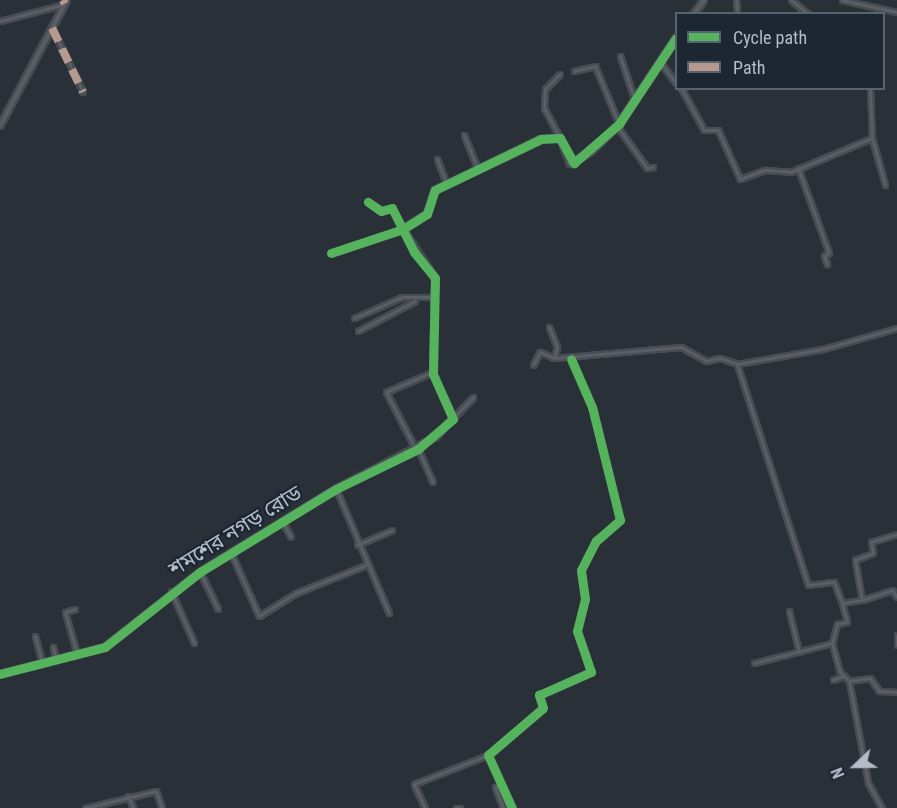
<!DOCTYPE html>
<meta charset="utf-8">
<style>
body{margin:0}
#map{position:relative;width:897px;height:808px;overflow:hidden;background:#2a3038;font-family:"Roboto Condensed","Noto Sans Bengali",sans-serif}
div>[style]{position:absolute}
.roads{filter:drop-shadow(2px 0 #484c53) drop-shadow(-2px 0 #484c53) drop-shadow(0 2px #484c53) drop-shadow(0 -2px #484c53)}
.street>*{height:3px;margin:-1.5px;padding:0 1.5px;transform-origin:1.5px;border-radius:1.5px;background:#5a5e66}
.secondary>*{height:4px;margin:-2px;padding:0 2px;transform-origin:2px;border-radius:2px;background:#595d64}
.quiet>*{height:8px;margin-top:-4px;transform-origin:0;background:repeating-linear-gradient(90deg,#b69a8f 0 15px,transparent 0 23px)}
.cycleway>*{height:9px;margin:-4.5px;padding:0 4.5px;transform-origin:4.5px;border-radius:4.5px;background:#56b35d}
span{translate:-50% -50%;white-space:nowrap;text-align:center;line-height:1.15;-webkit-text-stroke:4.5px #1d2633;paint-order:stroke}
.street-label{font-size:21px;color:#b4bcc9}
.legend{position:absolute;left:675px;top:12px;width:210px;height:78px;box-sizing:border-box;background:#1d2633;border:2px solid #59626f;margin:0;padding:8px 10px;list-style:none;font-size:18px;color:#b4bcc9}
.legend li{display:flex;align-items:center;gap:12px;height:30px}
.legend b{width:30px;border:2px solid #59626f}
.north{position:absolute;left:825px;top:736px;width:60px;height:60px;-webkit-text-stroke:4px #1d2633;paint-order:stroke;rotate:248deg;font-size:16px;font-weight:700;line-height:24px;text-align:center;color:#b4bcc9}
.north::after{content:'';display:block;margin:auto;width:21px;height:27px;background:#b4bcc9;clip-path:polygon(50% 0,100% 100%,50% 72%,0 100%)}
</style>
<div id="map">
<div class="roads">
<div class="street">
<i style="left:736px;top:0;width:10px;rotate:84deg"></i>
<i style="left:791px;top:0;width:22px;rotate:39deg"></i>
<i style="left:842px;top:0;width:56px;rotate:12.3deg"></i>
<i style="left:0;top:21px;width:67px;rotate:-14.7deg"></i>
<i style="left:65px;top:4px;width:4px;rotate:-117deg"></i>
<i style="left:52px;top:28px;width:71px;rotate:64.2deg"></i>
<i style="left:620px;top:56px;width:47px;rotate:71.6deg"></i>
<i style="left:660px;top:62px;width:26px;rotate:53deg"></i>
<i style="left:574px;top:71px;width:22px;rotate:-13deg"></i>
<i style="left:595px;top:66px;width:63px;rotate:67.5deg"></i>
<i style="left:681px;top:88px;width:48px;rotate:61.3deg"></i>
<i style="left:704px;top:130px;width:14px"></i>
<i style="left:718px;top:130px;width:54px;rotate:65.8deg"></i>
<i style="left:740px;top:179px;width:27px;rotate:-20deg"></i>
<i style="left:765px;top:170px;width:26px;rotate:4deg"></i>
<i style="left:791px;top:172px;width:88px;rotate:-22.8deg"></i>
<i style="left:872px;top:138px;width:50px;rotate:-92.3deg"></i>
<i style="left:617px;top:126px;width:52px;rotate:54.5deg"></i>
<i style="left:647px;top:168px;width:6px;rotate:-9deg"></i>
<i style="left:464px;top:135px;width:35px;rotate:68deg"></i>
<i style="left:560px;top:138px;width:34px;rotate:-118deg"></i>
<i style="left:544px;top:108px;width:19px;rotate:-87deg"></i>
<i style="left:545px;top:89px;width:21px;rotate:-45deg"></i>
<i style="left:872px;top:138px;width:49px;rotate:74.5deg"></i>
<i style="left:437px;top:159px;width:26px;rotate:69deg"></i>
<i style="left:798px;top:168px;width:90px;rotate:70deg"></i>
<i style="left:829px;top:253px;width:6px;rotate:149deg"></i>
<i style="left:824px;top:256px;width:9px;rotate:69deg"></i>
<i style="left:331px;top:253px;width:76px;rotate:-18.4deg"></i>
<i style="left:403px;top:229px;width:24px;rotate:-118deg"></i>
<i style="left:392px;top:208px;width:11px;rotate:165deg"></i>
<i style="left:381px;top:211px;width:16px;rotate:-145deg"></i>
<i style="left:354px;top:318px;width:52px;rotate:-23.6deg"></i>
<i style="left:402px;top:297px;width:31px"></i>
<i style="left:549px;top:327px;width:22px;rotate:68deg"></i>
<i style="left:557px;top:347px;width:11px;rotate:105deg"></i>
<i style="left:554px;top:358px;width:127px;rotate:-5deg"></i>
<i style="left:681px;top:347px;width:29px;rotate:29deg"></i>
<i style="left:706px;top:361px;width:14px;rotate:-12deg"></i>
<i style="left:720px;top:358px;width:18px;rotate:19deg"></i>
<i style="left:737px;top:364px;width:87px;rotate:-9.9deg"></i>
<i style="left:823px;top:349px;width:77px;rotate:-15.8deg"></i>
<i style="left:358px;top:331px;width:64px;rotate:-27.8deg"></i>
<i style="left:737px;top:364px;width:232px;rotate:72.2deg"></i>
<i style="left:808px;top:585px;width:26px;rotate:-7deg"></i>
<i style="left:834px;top:582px;width:22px;rotate:69deg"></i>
<i style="left:842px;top:603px;width:20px;rotate:-9deg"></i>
<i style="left:862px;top:600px;width:41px;rotate:-99.9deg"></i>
<i style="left:855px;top:560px;width:19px;rotate:-21deg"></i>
<i style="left:873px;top:553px;width:11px;rotate:-100deg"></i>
<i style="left:871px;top:542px;width:27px;rotate:-17deg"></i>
<i style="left:533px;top:365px;width:15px;rotate:-62deg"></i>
<i style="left:540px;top:352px;width:15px;rotate:23deg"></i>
<i style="left:453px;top:418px;width:29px;rotate:-46deg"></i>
<i style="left:418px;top:449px;width:36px;rotate:66deg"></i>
<i style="left:416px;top:450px;width:65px;rotate:-117.3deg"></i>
<i style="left:386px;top:392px;width:51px;rotate:-23.1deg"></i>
<i style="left:336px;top:489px;width:135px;rotate:66.9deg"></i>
<i style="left:282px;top:521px;width:18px;rotate:61deg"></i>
<i style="left:357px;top:545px;width:38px;rotate:-23deg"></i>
<i style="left:231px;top:553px;width:69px;rotate:66deg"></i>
<i style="left:259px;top:616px;width:44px;rotate:-31.9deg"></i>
<i style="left:296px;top:593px;width:75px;rotate:-21.8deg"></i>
<i style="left:200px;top:572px;width:41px;rotate:64.1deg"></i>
<i style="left:171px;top:591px;width:57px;rotate:66.1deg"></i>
<i style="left:862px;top:600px;width:32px;rotate:-18deg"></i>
<i style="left:892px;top:590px;width:9px;rotate:54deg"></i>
<i style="left:75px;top:609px;width:10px;rotate:163deg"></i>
<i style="left:65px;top:612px;width:44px;rotate:74.1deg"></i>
<i style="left:789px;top:611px;width:42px;rotate:76.3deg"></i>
<i style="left:897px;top:635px;width:10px;rotate:90deg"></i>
<i style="left:35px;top:636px;width:28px;rotate:75deg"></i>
<i style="left:832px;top:643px;width:20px;rotate:-75deg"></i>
<i style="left:837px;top:624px;width:10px;rotate:-11deg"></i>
<i style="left:847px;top:622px;width:20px;rotate:-105deg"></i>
<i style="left:53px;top:647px;width:13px;rotate:77deg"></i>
<i style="left:754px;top:663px;width:81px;rotate:-14.4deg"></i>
<i style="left:832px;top:643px;width:30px;rotate:75deg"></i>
<i style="left:840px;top:672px;width:13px;rotate:45deg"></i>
<i style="left:849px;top:681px;width:104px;rotate:79.4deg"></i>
<i style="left:868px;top:783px;width:29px;rotate:61deg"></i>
<i style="left:833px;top:680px;width:11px;rotate:-22deg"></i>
<i style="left:849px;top:681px;width:21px;rotate:-8deg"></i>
<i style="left:870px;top:678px;width:16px;rotate:55deg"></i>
<i style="left:879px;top:691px;width:18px;rotate:3deg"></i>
<i style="left:502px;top:785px;width:7px;rotate:164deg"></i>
<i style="left:495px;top:787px;width:22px;rotate:69deg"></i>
<i style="left:128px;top:796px;width:13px;rotate:67deg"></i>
<i style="left:85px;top:808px;width:73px;rotate:-13.5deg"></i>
<i style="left:156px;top:791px;width:18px;rotate:71deg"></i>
<i style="left:425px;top:808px;width:26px;rotate:-115deg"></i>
<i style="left:414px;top:784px;width:79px;rotate:-21.4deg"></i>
<i style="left:456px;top:808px;width:4px"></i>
<i style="left:512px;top:808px;width:58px;rotate:-114.4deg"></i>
<i style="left:488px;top:755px;width:72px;rotate:-40.5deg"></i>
<i style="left:543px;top:708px;width:14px;rotate:-107deg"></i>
<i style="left:539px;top:695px;width:57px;rotate:-23.9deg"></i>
<i style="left:591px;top:672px;width:43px;rotate:-108.9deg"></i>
<i style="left:577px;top:631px;width:33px;rotate:-76deg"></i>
<i style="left:585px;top:599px;width:29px;rotate:-98deg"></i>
<i style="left:581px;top:570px;width:33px;rotate:-63deg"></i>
<i style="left:596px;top:541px;width:32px;rotate:-41deg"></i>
<i style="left:620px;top:520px;width:116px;rotate:-103.9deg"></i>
<i style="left:592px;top:407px;width:52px;rotate:-113.6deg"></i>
</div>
<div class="secondary">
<i style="left:694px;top:14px;width:17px;rotate:-54deg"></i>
<i style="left:0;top:126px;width:143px;rotate:-62deg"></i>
<i style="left:0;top:674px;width:108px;rotate:-14.4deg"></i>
<i style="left:105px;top:647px;width:123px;rotate:-38.1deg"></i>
<i style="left:202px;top:571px;width:157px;rotate:-31.5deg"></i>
<i style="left:336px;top:489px;width:113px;rotate:-27.5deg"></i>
<i style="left:436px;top:437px;width:25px;rotate:-48deg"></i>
<i style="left:453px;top:418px;width:48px;rotate:-114.4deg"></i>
<i style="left:433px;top:374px;width:96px;rotate:-88.8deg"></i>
<i style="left:435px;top:278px;width:59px;rotate:-123.1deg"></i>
<i style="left:403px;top:229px;width:28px;rotate:-32deg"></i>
<i style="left:427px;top:214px;width:25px;rotate:-72deg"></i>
<i style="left:435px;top:190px;width:118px;rotate:-25.7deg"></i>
<i style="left:541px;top:139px;width:19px;rotate:-3deg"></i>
<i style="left:560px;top:138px;width:28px;rotate:69deg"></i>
<i style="left:570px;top:164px;width:24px;rotate:-30deg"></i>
<i style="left:591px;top:152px;width:40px;rotate:-45deg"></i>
<i style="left:619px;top:124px;width:103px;rotate:-56.5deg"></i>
</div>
</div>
<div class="quiet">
<i style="left:63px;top:0;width:4px;rotate:63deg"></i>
<i style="left:52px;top:28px;width:71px;rotate:64.2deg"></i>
</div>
<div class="cycleway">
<i style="left:331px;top:253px;width:76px;rotate:-18.4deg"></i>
<i style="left:403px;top:229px;width:28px;rotate:-32deg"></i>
<i style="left:427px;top:214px;width:25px;rotate:-72deg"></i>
<i style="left:435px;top:190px;width:118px;rotate:-25.7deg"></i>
<i style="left:541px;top:139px;width:19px;rotate:-3deg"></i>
<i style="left:560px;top:138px;width:29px;rotate:61deg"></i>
<i style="left:574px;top:163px;width:60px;rotate:-40.9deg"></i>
<i style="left:619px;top:124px;width:103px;rotate:-56.5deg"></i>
<i style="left:0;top:674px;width:108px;rotate:-14.4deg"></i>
<i style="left:105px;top:647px;width:121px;rotate:-38.3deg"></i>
<i style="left:200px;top:572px;width:159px;rotate:-31.4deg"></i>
<i style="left:336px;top:489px;width:91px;rotate:-26deg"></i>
<i style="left:418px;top:449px;width:46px;rotate:-40.6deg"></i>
<i style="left:453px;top:419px;width:49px;rotate:-114deg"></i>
<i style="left:433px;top:374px;width:96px;rotate:-88.8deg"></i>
<i style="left:435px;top:278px;width:33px;rotate:-129deg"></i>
<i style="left:414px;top:252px;width:49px;rotate:-116.6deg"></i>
<i style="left:392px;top:208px;width:11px;rotate:165deg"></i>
<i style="left:381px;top:211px;width:16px;rotate:-145deg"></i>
<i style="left:512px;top:808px;width:58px;rotate:-114.4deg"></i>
<i style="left:488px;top:755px;width:72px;rotate:-40.5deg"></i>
<i style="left:543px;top:708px;width:14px;rotate:-107deg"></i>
<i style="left:539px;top:695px;width:57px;rotate:-23.9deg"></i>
<i style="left:591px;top:672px;width:43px;rotate:-108.9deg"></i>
<i style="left:577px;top:631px;width:33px;rotate:-76deg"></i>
<i style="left:585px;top:599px;width:29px;rotate:-98deg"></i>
<i style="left:581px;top:570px;width:33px;rotate:-63deg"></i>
<i style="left:596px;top:541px;width:32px;rotate:-41deg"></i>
<i style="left:620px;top:520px;width:116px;rotate:-103.9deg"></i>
<i style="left:592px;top:407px;width:52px;rotate:-113.6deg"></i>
</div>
<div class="street-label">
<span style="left:235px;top:531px;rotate:-32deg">শমশের নগড় রোড</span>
</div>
<ul class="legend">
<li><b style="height:8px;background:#56b35d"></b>Cycle path</li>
<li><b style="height:8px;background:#b69a8f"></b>Path</li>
</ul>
<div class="north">N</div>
</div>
